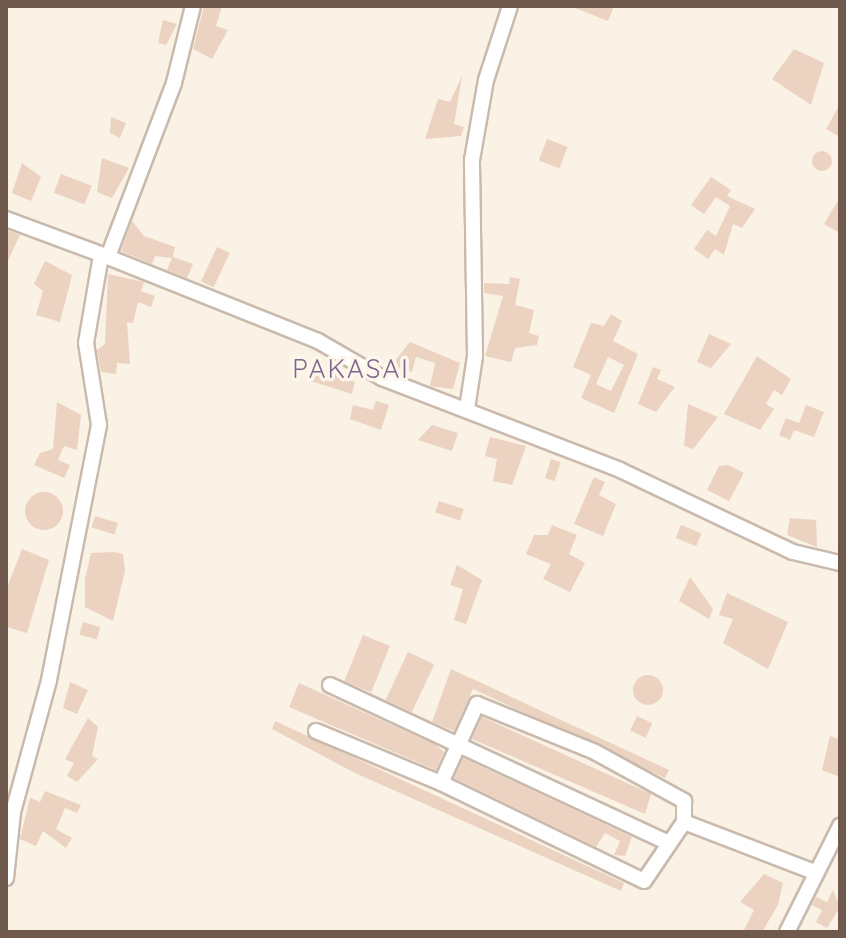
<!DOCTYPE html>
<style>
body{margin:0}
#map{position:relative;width:846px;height:938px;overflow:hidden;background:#f9f2e5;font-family:Quicksand,sans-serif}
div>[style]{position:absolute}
.building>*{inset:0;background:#ecd2c0;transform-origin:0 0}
.round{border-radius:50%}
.roads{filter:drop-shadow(2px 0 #c9baad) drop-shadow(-2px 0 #c9baad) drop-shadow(0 2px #c9baad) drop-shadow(0 -2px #c9baad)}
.minor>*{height:14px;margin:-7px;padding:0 7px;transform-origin:7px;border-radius:7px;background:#fff}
span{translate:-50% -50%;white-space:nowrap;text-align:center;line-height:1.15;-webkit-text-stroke:7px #fdf6eb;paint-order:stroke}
.quarter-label{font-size:26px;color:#7f668c;letter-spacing:2px}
.frame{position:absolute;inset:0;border:8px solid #6f5a4d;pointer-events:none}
</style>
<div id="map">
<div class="building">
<i style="clip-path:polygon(204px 6px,222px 6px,216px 26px,228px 30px,212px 59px,193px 49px)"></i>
<i style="clip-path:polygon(570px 6px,614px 6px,608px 21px)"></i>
<i style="clip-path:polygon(163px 20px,177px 24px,166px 45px,158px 43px)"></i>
<i style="clip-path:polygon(794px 49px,824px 63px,811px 105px,772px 79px)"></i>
<i style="clip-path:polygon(462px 76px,454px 124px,464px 127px,461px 136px,425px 139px,438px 99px,450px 102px)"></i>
<i style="clip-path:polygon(840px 104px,840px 137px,826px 129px)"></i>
<i style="clip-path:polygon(111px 117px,126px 123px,120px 138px,110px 133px)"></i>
<i style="left:547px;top:139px;width:22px;height:23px;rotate:21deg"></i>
<i class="round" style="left:812px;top:151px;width:20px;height:20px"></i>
<i style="clip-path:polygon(102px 158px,129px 168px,112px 198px,97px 192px)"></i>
<i style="clip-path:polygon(22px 163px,41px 177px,31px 201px,12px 193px)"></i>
<i style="left:61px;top:174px;width:33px;height:20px;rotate:21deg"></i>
<i style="clip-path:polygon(711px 177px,731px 190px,727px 196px,755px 209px,742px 228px,733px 224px,724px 255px,715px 249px,708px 259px,694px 249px,707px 230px,716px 236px,730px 206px,716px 197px,704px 214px,691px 205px)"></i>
<i style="clip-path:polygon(840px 197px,840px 233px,824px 224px)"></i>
<i style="clip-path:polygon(132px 221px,144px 236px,175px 247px,173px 257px,193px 264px,187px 278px,167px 270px,172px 258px,155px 256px,152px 264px,121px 251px)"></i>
<i style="clip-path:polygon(6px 230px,20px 235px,6px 265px)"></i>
<i style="left:217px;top:247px;width:14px;height:38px;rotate:25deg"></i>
<i style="clip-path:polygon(45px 261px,72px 275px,60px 322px,36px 315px,43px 291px,34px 284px)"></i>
<i style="clip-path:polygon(108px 274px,144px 282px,141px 291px,155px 296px,151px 307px,138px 302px,133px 323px,127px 322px,130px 364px,117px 363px,116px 374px,101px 372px,97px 350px,105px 344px)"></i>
<i style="clip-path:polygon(510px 277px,520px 279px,515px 305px,534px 310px,529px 333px,539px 336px,537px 345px,515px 348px,511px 362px,485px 356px,503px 296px,484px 293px,484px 283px,509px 284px)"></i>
<i style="clip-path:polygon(evenodd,611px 314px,622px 321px,613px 341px,638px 354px,614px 413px,581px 398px,591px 375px,573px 367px,591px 323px,604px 326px,611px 314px,608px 357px,624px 365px,611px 391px,596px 384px,608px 357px)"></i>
<i style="clip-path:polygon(709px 334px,731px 344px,711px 368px,697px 362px)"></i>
<i style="clip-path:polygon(410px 342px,460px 363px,453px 389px,430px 386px,435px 363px,416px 357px,412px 372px,391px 366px)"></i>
<i style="clip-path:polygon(757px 356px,791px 379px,782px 395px,774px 390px,766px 404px,774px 409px,760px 430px,724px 414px)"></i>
<i style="clip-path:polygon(318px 367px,355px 382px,352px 394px,311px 381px)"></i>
<i style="clip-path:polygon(653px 367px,661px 370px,657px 379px,675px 387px,656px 412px,638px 404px)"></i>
<i style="clip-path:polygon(376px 401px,389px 405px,381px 430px,350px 419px,353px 405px,373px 410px)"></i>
<i style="clip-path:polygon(57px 402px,81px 415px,77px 450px,64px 446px,58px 460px,70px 465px,64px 478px,34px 465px,40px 453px,53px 449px)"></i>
<i style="clip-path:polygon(688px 404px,718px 417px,693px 449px,684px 446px)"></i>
<i style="clip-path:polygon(806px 405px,824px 412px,814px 437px,794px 430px,790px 440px,779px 435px,786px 418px,799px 423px)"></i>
<i style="clip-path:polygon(432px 425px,458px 433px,452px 451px,418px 440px)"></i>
<i style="clip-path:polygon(490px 437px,526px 446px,512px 485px,493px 481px,497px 459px,485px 456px)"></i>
<i style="left:551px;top:459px;width:10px;height:20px;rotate:17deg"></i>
<i style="clip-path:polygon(728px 465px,744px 473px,729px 501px,707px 490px,719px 466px)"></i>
<i style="clip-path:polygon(594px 477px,605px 482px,599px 495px,616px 504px,603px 536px,574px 524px)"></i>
<i class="round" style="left:25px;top:492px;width:38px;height:38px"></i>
<i style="left:439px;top:501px;width:26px;height:12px;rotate:18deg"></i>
<i style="left:95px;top:516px;width:24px;height:12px;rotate:17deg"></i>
<i style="clip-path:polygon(790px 518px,816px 520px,817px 547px,787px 535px)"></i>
<i style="clip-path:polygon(552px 525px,577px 535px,569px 554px,585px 563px,570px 592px,543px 579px,551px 564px,526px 554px,534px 535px,548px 535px)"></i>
<i style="left:681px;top:525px;width:22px;height:14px;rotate:22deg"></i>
<i style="clip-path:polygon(22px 549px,49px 560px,27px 633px,7px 627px,6px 619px,6px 590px)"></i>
<i style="clip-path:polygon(114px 552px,123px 554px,125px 571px,113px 621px,85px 607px,85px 579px,91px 553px)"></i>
<i style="clip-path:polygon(457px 565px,482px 580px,466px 624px,454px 620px,463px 589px,450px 585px)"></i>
<i style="clip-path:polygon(690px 577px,713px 609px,709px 619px,679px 601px)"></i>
<i style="clip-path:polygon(727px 593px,788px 622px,768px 669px,723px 643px,733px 619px,719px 615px)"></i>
<i style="left:83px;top:622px;width:18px;height:13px;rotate:16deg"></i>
<i style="left:363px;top:635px;width:29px;height:50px;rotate:22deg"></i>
<i style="left:408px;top:652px;width:29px;height:53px;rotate:25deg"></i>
<i style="clip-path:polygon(451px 669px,669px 770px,665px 778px,473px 689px,454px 731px,432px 722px)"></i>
<i class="round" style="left:633px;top:675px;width:30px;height:30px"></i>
<i style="clip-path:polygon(70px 682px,88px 690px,77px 714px,63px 708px)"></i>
<i style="clip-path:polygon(299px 683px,436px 745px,444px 752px,436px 770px,289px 707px)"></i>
<i style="left:637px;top:716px;width:17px;height:16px;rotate:25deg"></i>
<i style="clip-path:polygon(482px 717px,651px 794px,645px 814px,472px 739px)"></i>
<i style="clip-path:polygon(88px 718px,98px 727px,92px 756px,98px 759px,77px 782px,67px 776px,74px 763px,65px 759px)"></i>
<i style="clip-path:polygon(275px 721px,624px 883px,621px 891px,355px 773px,272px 729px)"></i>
<i style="clip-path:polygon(830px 736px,840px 740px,840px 777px,822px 770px)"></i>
<i style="clip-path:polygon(463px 758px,632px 837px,625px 856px,614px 855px,620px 841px,605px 833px,596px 847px,454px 778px)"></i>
<i style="clip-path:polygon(45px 791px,81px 805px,77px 813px,65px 808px,56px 829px,72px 838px,66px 848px,43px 831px,36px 846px,20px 839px,30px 798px,40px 802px)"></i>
<i style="clip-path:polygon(764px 874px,783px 883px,778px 905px,762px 932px,743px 932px,754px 910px,740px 902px)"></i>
<i style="clip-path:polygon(833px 890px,840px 907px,827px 928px,816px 922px,822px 910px,812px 905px,816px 897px,827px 902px)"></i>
</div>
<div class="roads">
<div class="minor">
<i style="left:193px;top:6px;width:79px;rotate:103.9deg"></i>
<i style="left:174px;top:83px;width:186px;rotate:110.8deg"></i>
<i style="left:108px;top:257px;width:226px;rotate:21.8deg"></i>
<i style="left:318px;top:341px;width:74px;rotate:30deg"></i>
<i style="left:382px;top:378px;width:255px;rotate:21.1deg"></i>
<i style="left:620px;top:470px;width:191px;rotate:25.4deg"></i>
<i style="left:793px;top:552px;width:48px;rotate:13.2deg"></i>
<i style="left:6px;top:219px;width:109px;rotate:20.4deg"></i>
<i style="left:467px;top:409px;width:54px;rotate:-81.4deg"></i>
<i style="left:475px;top:356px;width:196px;rotate:-90.9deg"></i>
<i style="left:472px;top:160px;width:81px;rotate:-80.1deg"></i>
<i style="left:486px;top:80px;width:78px;rotate:-72deg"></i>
<i style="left:330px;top:685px;width:374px;rotate:25deg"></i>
<i style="left:477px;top:704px;width:127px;rotate:22.1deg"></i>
<i style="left:595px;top:752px;width:102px;rotate:28.8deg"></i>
<i style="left:684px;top:801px;width:21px;rotate:90deg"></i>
<i style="left:684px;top:822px;width:71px;rotate:124.1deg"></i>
<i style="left:644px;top:881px;width:225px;rotate:-154.2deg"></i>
<i style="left:441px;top:783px;width:87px;rotate:-65.5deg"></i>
<i style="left:316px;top:731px;width:135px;rotate:22.6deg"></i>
<i style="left:684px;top:822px;width:142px;rotate:21deg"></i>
<i style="left:6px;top:878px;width:66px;rotate:-83.9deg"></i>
<i style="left:13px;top:812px;width:137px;rotate:-74.7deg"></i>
<i style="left:49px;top:680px;width:260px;rotate:-78.9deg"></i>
<i style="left:99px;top:425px;width:83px;rotate:-99deg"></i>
<i style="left:86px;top:343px;width:89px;rotate:-80.3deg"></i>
<i style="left:787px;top:932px;width:119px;rotate:-63.4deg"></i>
</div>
</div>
<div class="quarter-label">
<span style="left:351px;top:369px">PAKASAI</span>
</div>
<div class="frame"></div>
</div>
